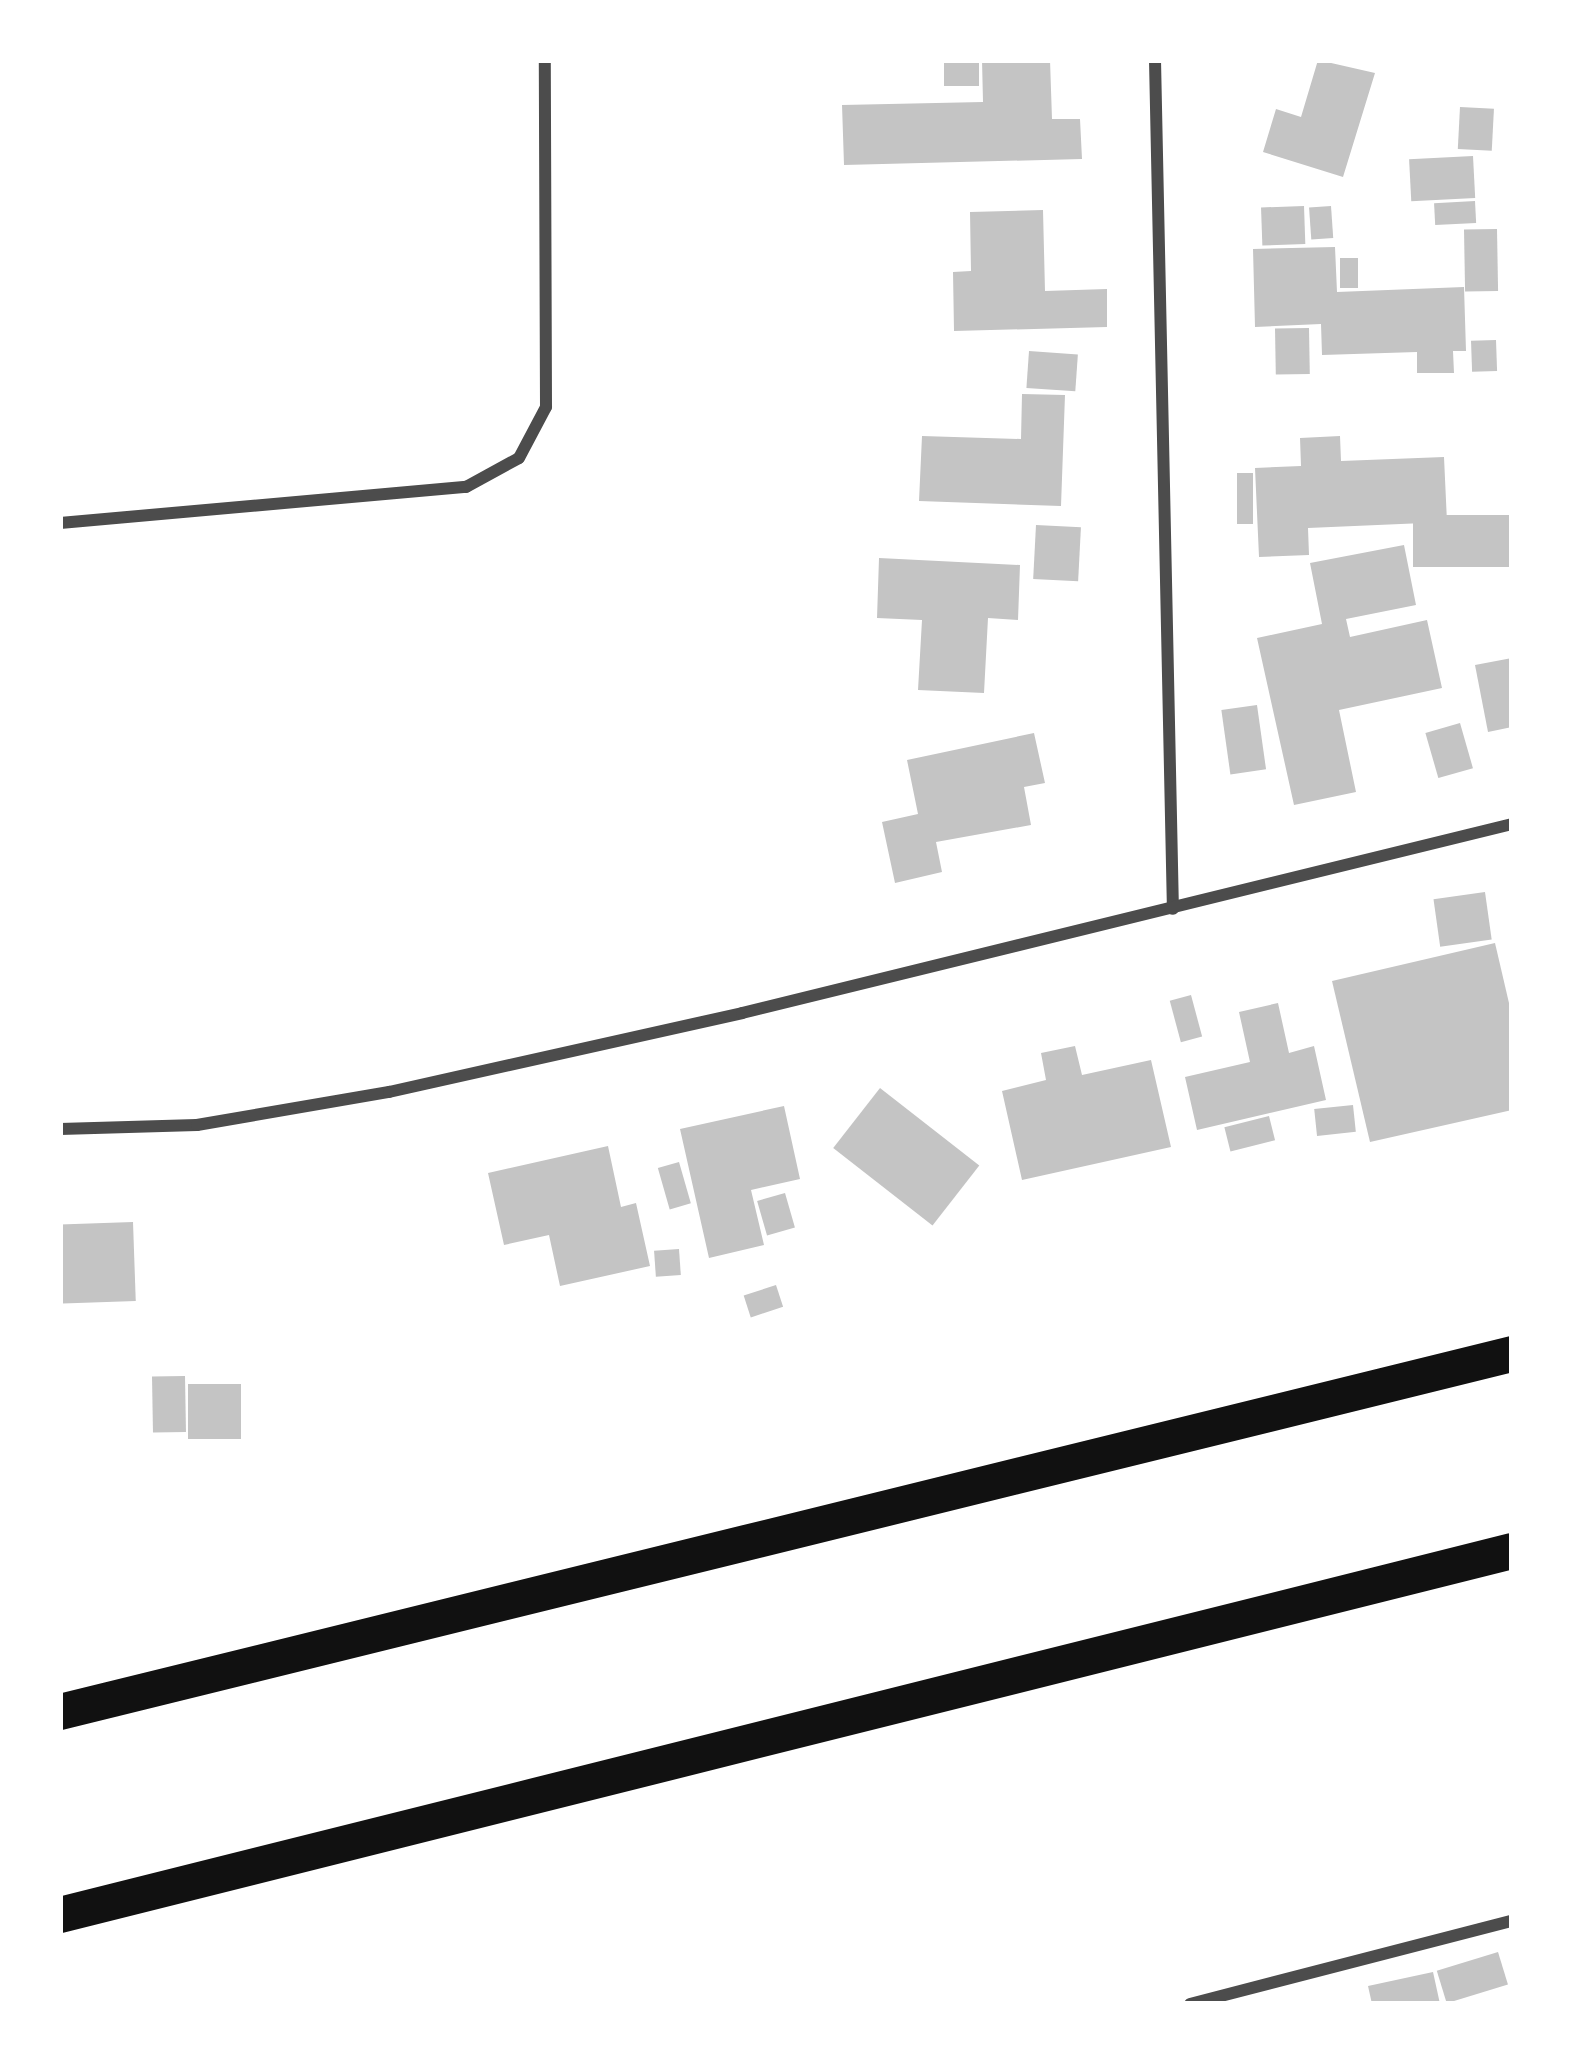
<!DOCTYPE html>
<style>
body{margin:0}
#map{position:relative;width:1572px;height:2064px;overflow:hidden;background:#fff;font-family:"Noto Serif",serif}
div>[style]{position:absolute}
.building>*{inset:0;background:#c4c4c4;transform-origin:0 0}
.minor>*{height:12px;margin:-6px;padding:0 6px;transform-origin:6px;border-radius:6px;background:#4c4c4c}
.motorway>*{height:36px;margin:-18px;padding:0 18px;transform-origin:18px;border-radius:18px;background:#111}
span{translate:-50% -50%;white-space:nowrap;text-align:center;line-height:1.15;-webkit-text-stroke:9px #fff;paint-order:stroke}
.frame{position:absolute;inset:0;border:63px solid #fff;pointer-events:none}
</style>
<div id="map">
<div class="building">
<i style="left:944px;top:60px;width:35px;height:26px"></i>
<i style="clip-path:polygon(982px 60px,1050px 60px,1052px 119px,1080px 119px,1082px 159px,844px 165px,842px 105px,983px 102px)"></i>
<i style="clip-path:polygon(1318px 60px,1375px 73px,1343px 177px,1263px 152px,1276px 109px,1301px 117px)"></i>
<i style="left:1460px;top:107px;width:34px;height:42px;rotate:3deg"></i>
<i style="left:1473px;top:156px;width:42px;height:64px;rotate:87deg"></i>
<i style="left:1475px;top:201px;width:22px;height:41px;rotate:87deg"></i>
<i style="left:1304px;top:206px;width:38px;height:43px;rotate:88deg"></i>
<i style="left:1331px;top:206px;width:32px;height:22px;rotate:86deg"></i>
<i style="clip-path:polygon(1043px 210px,1045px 291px,1107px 289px,1107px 327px,954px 331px,953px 272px,971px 271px,970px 212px)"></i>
<i style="left:1497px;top:229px;width:62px;height:33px;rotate:89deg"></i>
<i style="clip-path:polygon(1335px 247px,1337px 292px,1464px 287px,1466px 351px,1453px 351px,1454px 373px,1417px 373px,1417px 352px,1322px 355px,1321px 324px,1255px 327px,1253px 249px)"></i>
<i style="left:1340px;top:258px;width:18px;height:30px"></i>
<i style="left:1309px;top:328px;width:46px;height:34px;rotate:89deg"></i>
<i style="left:1496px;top:340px;width:31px;height:25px;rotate:88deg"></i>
<i style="left:1029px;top:351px;width:49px;height:37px;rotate:4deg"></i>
<i style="clip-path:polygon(1022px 394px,1065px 395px,1061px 506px,919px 501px,922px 436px,1021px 439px)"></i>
<i style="clip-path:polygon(1340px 436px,1341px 461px,1444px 457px,1447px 522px,1308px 528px,1309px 555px,1259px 557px,1255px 468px,1301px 466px,1300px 438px)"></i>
<i style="left:1237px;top:473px;width:16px;height:51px"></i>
<i style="left:1512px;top:515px;width:52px;height:99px;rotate:90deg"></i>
<i style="left:1036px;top:525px;width:45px;height:54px;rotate:3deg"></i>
<i style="clip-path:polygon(1404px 545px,1416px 605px,1346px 619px,1350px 637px,1427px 620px,1442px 688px,1339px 710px,1356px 792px,1294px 805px,1257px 638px,1322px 624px,1310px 563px)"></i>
<i style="clip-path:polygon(879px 558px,1020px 565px,1018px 620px,988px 618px,984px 693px,918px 690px,922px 620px,877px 618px)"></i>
<i style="clip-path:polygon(1512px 658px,1512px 727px,1488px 732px,1475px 665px)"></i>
<i style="left:1257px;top:705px;width:65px;height:36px;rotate:82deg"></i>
<i style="left:1460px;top:723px;width:47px;height:36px;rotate:74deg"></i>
<i style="clip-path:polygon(1034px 733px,1045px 783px,1024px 787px,1031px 825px,936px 842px,942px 872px,895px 883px,882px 822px,918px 814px,907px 760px)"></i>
<i style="left:1485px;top:892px;width:48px;height:52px;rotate:82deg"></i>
<i style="clip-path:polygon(1495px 943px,1512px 1016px,1512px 1110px,1370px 1142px,1332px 981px)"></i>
<i style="left:1191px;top:995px;width:43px;height:22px;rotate:75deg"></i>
<i style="clip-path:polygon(1278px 1003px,1289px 1053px,1314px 1046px,1326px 1100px,1197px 1130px,1185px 1077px,1250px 1062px,1239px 1012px)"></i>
<i style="clip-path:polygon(1075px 1046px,1082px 1075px,1151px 1060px,1171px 1147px,1022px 1180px,1002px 1091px,1046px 1080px,1041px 1053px)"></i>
<i style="left:880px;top:1088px;width:126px;height:76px;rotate:38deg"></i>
<i style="left:1353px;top:1105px;width:27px;height:39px;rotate:84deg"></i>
<i style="clip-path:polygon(784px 1106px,800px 1179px,751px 1190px,764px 1245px,709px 1258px,680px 1129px)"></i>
<i style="left:1269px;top:1116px;width:25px;height:46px;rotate:76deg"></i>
<i style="clip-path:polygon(608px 1146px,621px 1207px,636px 1203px,650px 1266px,560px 1286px,549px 1235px,504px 1245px,488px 1173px)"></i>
<i style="left:679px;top:1162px;width:43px;height:22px;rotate:74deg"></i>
<i style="left:785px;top:1193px;width:36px;height:29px;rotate:74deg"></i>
<i style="left:133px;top:1222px;width:79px;height:73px;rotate:88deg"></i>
<i style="left:679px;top:1249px;width:26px;height:25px;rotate:86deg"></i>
<i style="left:776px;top:1285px;width:23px;height:34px;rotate:72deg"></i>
<i style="left:185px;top:1376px;width:56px;height:33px;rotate:89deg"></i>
<i style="left:241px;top:1384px;width:55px;height:53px;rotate:90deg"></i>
<i style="left:1498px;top:1952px;width:34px;height:64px;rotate:73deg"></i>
<i style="clip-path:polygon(1433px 1972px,1440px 2004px,1372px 2004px,1368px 1986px)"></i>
</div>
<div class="minor">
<i style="left:1155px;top:60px;width:849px;rotate:88.79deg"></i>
<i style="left:60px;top:523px;width:408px;rotate:-5.1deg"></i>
<i style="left:466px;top:487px;width:60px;rotate:-28.7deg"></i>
<i style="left:519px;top:458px;width:58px;rotate:-62.1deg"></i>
<i style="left:546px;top:407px;width:347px;rotate:-90.2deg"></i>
<i style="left:60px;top:1129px;width:137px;rotate:-1.7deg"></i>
<i style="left:197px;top:1125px;width:195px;rotate:-9.8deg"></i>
<i style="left:389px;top:1092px;width:362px;rotate:-12.6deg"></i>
<i style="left:742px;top:1013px;width:793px;rotate:-13.79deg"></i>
<i style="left:1190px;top:2004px;width:333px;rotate:-14.5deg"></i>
</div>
<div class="motorway">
<i style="left:60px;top:1712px;width:1495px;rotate:-13.85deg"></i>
<i style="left:60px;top:1915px;width:1497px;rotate:-14.07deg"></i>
</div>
<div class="frame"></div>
</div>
